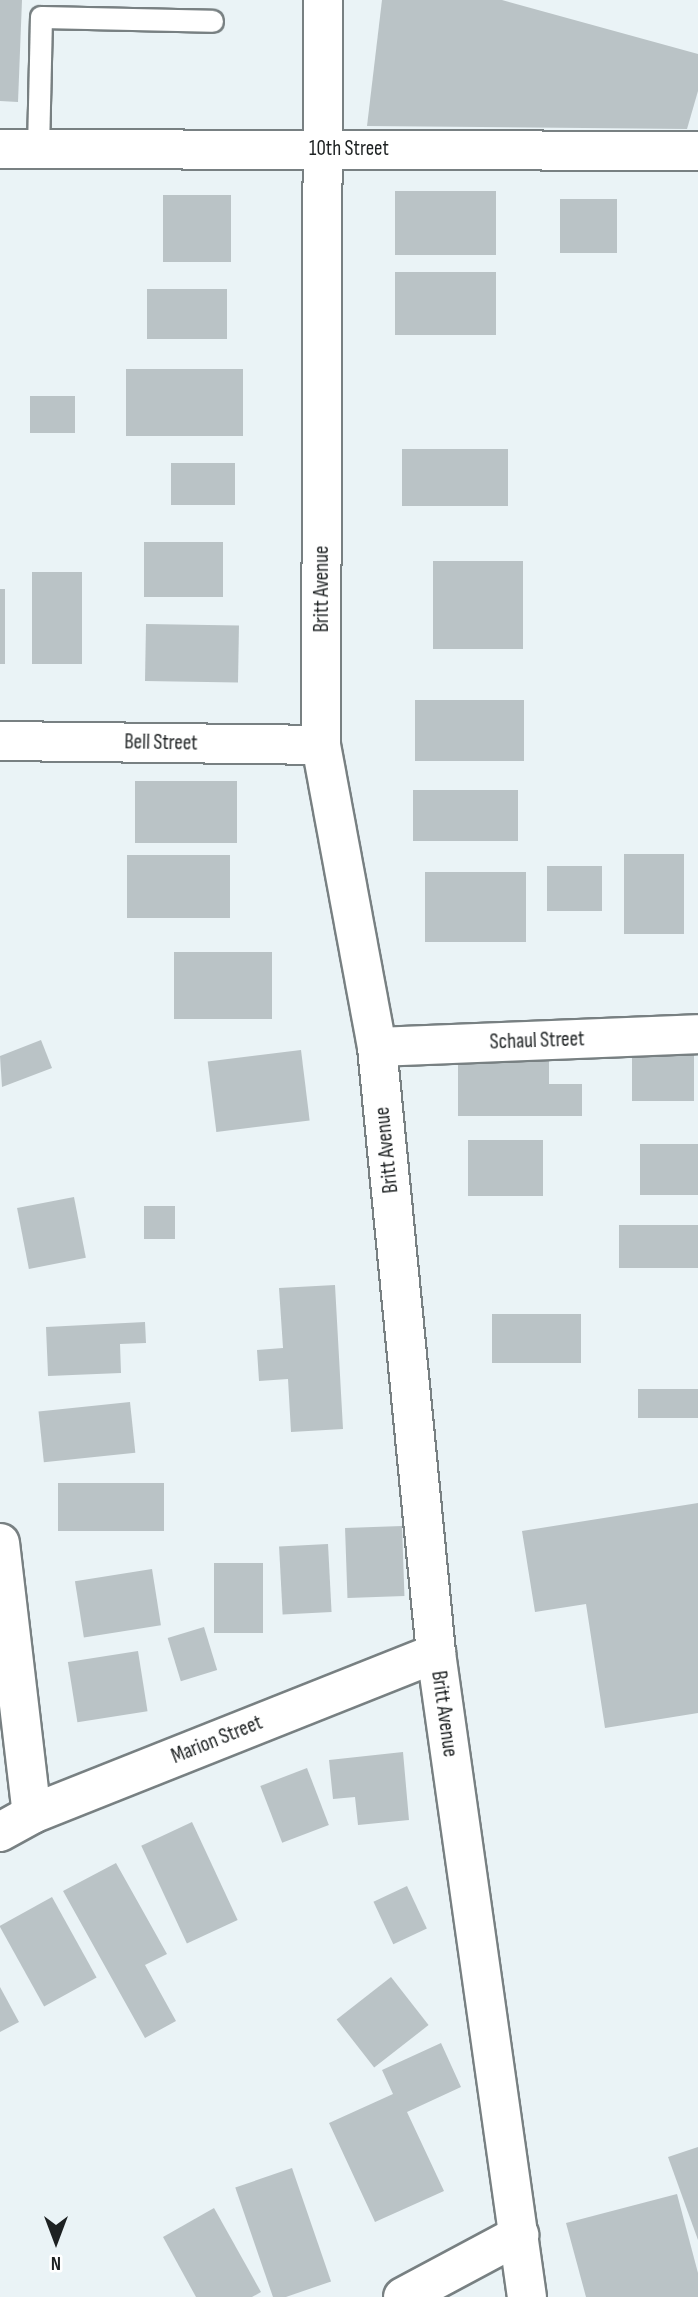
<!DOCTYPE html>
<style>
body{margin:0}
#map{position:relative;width:698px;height:2297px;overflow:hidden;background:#eaf3f6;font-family:"Sofia Sans Condensed",sans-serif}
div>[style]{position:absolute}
.building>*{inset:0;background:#bac3c6;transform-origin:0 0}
.roads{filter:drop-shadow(2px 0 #788082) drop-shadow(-2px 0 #788082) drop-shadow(0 2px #788082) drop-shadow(0 -2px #788082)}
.service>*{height:21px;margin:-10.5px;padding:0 10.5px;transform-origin:10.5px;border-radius:10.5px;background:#fff}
.minor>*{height:38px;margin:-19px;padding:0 19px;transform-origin:19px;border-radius:19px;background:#fff}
span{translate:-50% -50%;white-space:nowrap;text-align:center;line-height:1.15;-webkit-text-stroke:5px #fff;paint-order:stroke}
.street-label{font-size:21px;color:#1d2122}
.north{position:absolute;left:21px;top:2206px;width:70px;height:70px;-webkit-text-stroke:5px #fff;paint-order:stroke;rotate:180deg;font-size:19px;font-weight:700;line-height:28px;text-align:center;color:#1d2122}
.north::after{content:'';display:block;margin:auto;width:24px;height:32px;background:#1d2122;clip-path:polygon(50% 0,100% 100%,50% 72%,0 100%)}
</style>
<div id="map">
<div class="building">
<i style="clip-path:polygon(0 0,22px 0,18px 102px,0 101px)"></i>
<i style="clip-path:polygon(382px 0,502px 0,698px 54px,698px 91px,687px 129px,367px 126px)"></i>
<i style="left:395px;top:191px;width:101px;height:64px"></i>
<i style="left:163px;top:195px;width:68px;height:67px"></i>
<i style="left:560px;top:199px;width:57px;height:54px"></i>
<i style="left:395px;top:272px;width:101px;height:63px"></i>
<i style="left:147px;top:289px;width:80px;height:50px"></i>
<i style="left:126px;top:369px;width:117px;height:67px"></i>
<i style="left:30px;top:396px;width:45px;height:37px"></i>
<i style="left:402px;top:449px;width:106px;height:57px"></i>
<i style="left:171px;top:463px;width:64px;height:42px"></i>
<i style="left:144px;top:542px;width:79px;height:55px"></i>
<i style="left:433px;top:561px;width:90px;height:88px"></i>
<i style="left:32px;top:572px;width:50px;height:92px"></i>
<i style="left:0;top:589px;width:5px;height:75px"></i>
<i style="left:146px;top:624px;width:93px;height:57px;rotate:1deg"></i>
<i style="left:415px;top:700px;width:109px;height:61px"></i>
<i style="left:135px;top:781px;width:102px;height:62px"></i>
<i style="left:413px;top:790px;width:105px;height:51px"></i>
<i style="left:624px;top:854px;width:60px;height:80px"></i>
<i style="left:127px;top:855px;width:103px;height:63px"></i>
<i style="left:547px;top:866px;width:55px;height:45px"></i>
<i style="left:425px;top:872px;width:101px;height:70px"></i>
<i style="left:174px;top:952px;width:98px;height:67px"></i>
<i style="clip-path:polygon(41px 1040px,52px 1068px,2px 1087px,0 1056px)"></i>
<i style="left:632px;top:1049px;width:62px;height:52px"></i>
<i style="left:301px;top:1050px;width:71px;height:94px;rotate:83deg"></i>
<i style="clip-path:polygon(458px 1057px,549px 1057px,549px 1084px,582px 1084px,582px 1116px,458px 1116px)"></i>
<i style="left:468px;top:1140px;width:75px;height:56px"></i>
<i style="left:640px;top:1144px;width:58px;height:51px"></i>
<i style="left:74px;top:1197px;width:62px;height:58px;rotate:79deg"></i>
<i style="left:144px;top:1206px;width:31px;height:33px"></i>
<i style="left:619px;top:1225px;width:79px;height:43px"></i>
<i style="clip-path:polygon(335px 1285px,343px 1429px,291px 1432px,288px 1379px,259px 1381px,257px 1350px,283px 1348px,279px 1288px)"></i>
<i style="left:492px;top:1314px;width:89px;height:49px"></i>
<i style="clip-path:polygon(145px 1322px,146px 1343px,120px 1344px,121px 1373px,48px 1376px,46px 1327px)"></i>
<i style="left:698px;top:1389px;width:29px;height:60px;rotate:90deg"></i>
<i style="left:130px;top:1402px;width:51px;height:92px;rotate:84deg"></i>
<i style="left:58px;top:1483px;width:106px;height:48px"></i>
<i style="clip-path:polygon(698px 1503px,698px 1713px,605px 1728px,586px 1604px,535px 1612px,522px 1531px)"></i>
<i style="left:402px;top:1526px;width:70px;height:57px;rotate:88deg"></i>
<i style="left:328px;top:1544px;width:68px;height:49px;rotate:87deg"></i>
<i style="left:214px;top:1563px;width:49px;height:70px"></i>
<i style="left:152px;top:1569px;width:57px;height:78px;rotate:81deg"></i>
<i style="left:204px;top:1627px;width:45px;height:38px;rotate:73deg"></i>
<i style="left:138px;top:1651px;width:61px;height:71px;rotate:81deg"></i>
<i style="clip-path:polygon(403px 1752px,409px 1820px,358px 1825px,355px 1797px,333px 1799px,329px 1760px)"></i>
<i style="left:307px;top:1768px;width:61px;height:50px;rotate:69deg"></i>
<i style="left:192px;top:1822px;width:108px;height:56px;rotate:65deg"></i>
<i style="clip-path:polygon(116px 1863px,167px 1954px,145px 1965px,176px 2021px,145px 2038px,63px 1891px)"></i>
<i style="left:407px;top:1886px;width:47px;height:37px;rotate:65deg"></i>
<i style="left:52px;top:1897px;width:92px;height:60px;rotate:61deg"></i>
<i style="left:391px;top:1977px;width:61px;height:69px;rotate:52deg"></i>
<i style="clip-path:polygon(0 1987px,19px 2022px,0 2032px)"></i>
<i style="clip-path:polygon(441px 2043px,461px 2087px,407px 2112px,444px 2191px,375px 2222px,329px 2123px,393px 2094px,382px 2070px)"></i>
<i style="clip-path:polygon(698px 2147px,698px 2240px,668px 2157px)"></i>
<i style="left:292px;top:2168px;width:120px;height:60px;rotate:71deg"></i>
<i style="clip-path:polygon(677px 2194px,698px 2273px,698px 2297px,586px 2297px,566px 2223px)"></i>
<i style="clip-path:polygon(214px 2208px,261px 2292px,252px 2297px,196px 2297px,163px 2237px)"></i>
</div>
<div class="roads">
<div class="service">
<i style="left:38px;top:149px;width:132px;rotate:-88.7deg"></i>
<i style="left:41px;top:17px;width:171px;rotate:1.3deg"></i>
</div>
<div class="minor">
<i style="left:323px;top:0;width:745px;rotate:90.15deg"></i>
<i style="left:321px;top:745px;width:307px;rotate:79.5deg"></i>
<i style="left:377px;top:1047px;width:609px;rotate:84.44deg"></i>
<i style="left:436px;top:1653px;width:650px;rotate:81.96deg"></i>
<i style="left:0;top:149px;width:698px;rotate:0.16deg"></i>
<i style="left:0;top:741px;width:321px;rotate:0.7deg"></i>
<i style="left:377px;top:1047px;width:321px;rotate:-2.3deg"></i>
<i style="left:0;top:1543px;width:273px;rotate:83.3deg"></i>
<i style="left:0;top:1832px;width:37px;rotate:-29deg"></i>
<i style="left:32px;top:1814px;width:435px;rotate:-21.7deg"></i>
<i style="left:403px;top:2297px;width:132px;rotate:-28.1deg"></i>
</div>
</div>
<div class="street-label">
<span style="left:349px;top:149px">10th Street</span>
<span style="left:322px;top:589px;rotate:-90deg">Britt Avenue</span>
<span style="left:161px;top:743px;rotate:1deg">Bell Street</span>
<span style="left:537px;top:1041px;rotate:-2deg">Schaul Street</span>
<span style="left:387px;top:1150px;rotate:-96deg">Britt Avenue</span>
<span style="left:444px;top:1714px;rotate:82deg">Britt Avenue</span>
<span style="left:217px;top:1740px;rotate:-22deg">Marion Street</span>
</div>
<div class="north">N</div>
</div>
